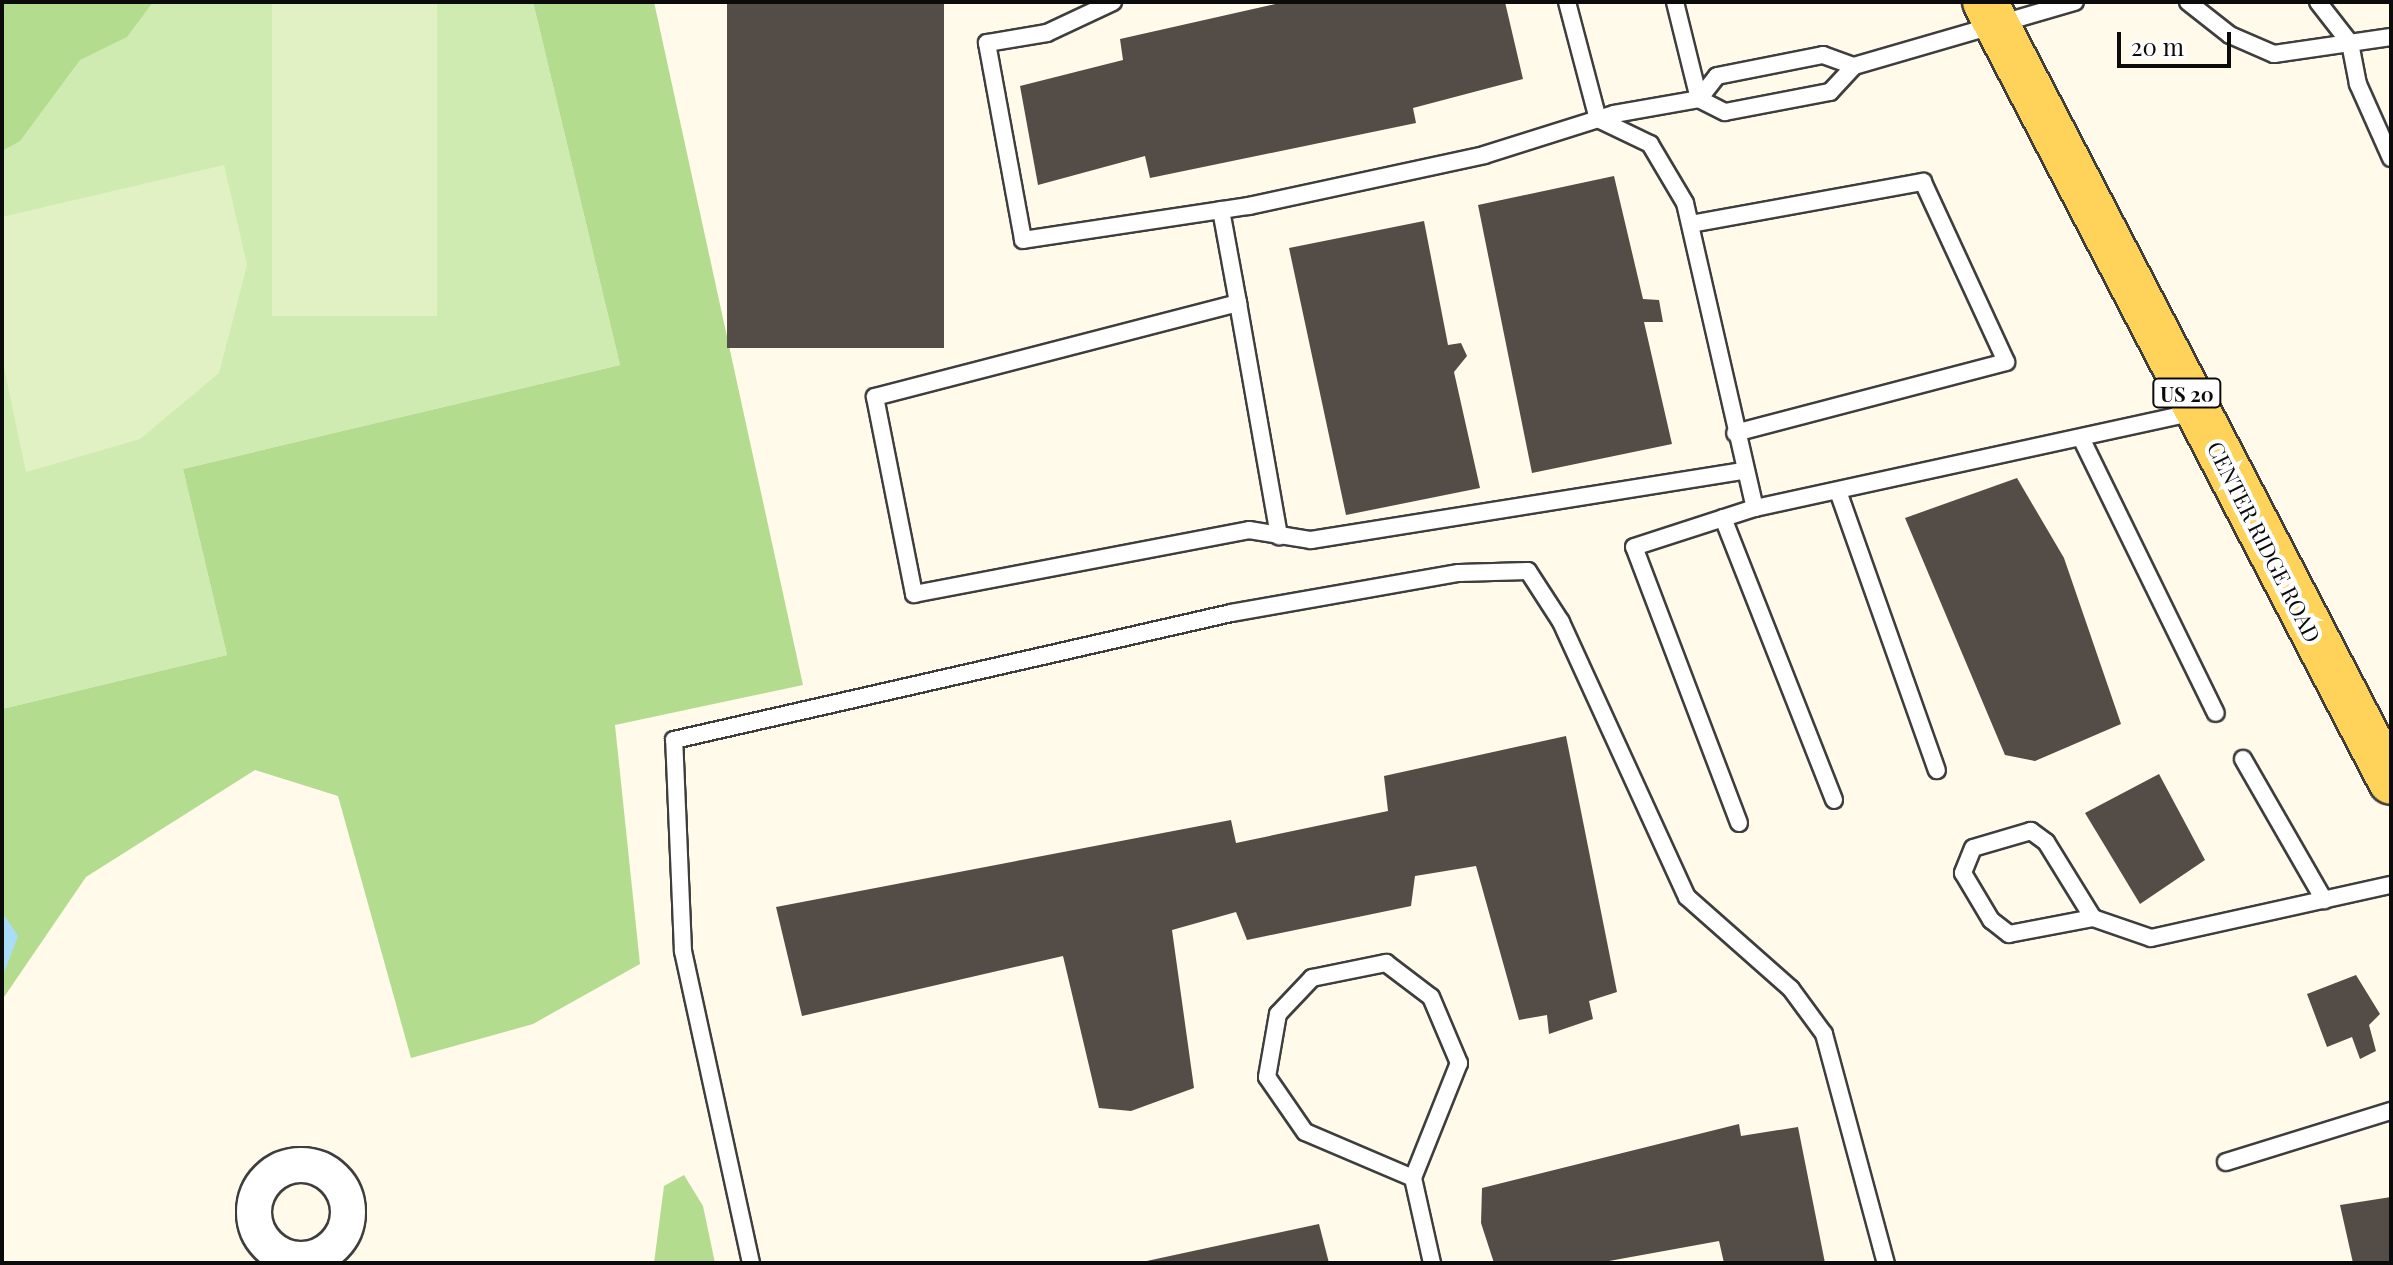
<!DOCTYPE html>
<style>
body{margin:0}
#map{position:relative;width:2393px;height:1265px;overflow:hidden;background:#fffae9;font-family:"Playfair Display",serif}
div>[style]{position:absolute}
.green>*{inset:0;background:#d0ebb1}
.forest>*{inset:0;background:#b4dc8f}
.pitch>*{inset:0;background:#e2f1c3;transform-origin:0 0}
.water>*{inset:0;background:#aaddf9}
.building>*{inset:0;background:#544c47;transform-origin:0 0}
.roads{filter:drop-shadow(2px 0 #3e3e3e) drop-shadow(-2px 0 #3e3e3e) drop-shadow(0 2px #3e3e3e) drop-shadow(0 -2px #3e3e3e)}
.lane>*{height:16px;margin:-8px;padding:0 8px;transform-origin:8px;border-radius:8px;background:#fff}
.street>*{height:34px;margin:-17px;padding:0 17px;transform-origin:17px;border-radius:17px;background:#fff}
.street>.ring{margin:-17px;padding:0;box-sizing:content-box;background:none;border:34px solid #fff;border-radius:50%}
.primary>*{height:44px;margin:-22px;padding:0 22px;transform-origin:22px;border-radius:22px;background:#ffd359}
span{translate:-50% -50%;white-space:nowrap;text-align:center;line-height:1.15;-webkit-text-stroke:8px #fff;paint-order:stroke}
.shield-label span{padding:2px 6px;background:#fff;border:2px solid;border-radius:6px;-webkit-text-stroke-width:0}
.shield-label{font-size:20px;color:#0b0b0b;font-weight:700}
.street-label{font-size:22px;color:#0b0b0b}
.frame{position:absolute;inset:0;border:4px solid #0b0b0b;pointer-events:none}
.scale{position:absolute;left:2117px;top:32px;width:114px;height:36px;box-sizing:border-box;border:4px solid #0b0b0b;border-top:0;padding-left:10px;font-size:24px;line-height:28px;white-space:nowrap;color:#0b0b0b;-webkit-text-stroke:6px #fff;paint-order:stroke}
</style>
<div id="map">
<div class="green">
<i style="clip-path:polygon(2px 2px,533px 2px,620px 365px,183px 469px,227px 655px,2px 709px)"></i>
</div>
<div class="forest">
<i style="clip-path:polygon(2px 2px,153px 2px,127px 37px,80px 60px,20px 141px,2px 151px)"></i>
<i style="clip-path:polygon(533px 2px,654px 2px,803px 685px,615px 725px,640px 964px,533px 1024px,411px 1058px,338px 796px,255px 770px,86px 877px,2px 1000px,2px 709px,227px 655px,183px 469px,620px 365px)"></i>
<i style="clip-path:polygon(684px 1175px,703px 1206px,715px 1263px,654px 1263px,664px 1186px)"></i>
</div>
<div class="pitch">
<i style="left:272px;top:2px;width:165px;height:314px"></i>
<i style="clip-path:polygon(224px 165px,247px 265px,219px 373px,140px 439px,26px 472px,2px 358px,2px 217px)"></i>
</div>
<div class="water">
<i style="clip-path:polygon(2px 912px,18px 936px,2px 978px)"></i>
</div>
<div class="building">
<i style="left:727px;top:2px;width:217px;height:346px"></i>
<i style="clip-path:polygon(1284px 2px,1505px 2px,1523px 79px,1413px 108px,1416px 123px,1150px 178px,1145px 156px,1038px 185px,1020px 86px,1123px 60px,1120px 39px)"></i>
<i style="clip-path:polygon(1614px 176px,1643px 299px,1659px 300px,1663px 322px,1644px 322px,1672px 444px,1532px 473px,1478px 205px)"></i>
<i style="clip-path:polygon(1424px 221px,1448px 345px,1461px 343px,1467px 356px,1454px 372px,1480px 488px,1346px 515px,1289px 248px)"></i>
<i style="clip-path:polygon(2017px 478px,2064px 558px,2121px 724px,2035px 761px,2005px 755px,1905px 518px)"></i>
<i style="clip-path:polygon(1566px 736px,1617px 992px,1589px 1001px,1593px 1019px,1549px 1034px,1547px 1015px,1519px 1020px,1476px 866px,1415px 876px,1411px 906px,1247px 940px,1236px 912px,1172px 930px,1194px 1088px,1131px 1111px,1099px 1108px,1063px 956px,802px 1016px,776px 907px,1231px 820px,1236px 843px,1388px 811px,1384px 776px)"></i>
<i style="clip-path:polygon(2159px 774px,2205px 860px,2140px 904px,2085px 813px)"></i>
<i style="clip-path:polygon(2356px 975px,2380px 1014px,2369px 1025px,2376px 1051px,2360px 1059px,2352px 1037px,2327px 1047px,2307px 994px)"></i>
<i style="clip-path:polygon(1739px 1124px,1741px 1136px,1798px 1127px,1825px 1263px,1724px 1263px,1719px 1241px,1598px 1263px,1494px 1263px,1481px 1223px,1482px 1188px)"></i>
<i style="clip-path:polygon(2391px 1197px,2391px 1261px,2353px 1263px,2340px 1205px)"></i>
<i style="clip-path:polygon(1319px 1224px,1329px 1263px,1142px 1263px,1142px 1262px)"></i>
</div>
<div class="roads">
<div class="lane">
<i style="left:1113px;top:2px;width:73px;rotate:154.8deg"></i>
<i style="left:1047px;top:33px;width:61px;rotate:170.5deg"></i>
<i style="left:987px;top:43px;width:200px;rotate:79.6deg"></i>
<i style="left:1023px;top:240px;width:229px;rotate:-8.6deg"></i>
<i style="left:1249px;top:206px;width:240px;rotate:-12.2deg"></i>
<i style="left:1484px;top:155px;width:136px;rotate:-17.5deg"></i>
<i style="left:1614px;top:114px;width:86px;rotate:-10deg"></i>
<i style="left:1699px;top:99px;width:29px;rotate:27deg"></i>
<i style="left:1725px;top:112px;width:107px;rotate:-10.8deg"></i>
<i style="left:1830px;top:92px;width:35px;rotate:-47deg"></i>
<i style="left:1854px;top:66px;width:230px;rotate:-16.2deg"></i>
<i style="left:1567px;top:2px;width:121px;rotate:75.2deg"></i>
<i style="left:1598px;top:119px;width:58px;rotate:25.7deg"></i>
<i style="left:1650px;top:144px;width:69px;rotate:59.3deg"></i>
<i style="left:1685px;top:203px;width:313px;rotate:77.1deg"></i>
<i style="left:1755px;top:508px;width:452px;rotate:-12.3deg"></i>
<i style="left:1675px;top:2px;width:100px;rotate:76.1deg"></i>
<i style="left:2188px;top:2px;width:53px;rotate:38.2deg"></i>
<i style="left:2230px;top:35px;width:48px;rotate:23.4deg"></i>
<i style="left:2274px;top:54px;width:118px;rotate:-8.3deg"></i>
<i style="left:2318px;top:2px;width:52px;rotate:52deg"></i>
<i style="left:2350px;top:43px;width:42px;rotate:79deg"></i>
<i style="left:2358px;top:84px;width:81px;rotate:66deg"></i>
<i style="left:1699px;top:99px;width:29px;rotate:-52deg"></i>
<i style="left:1717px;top:76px;width:108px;rotate:-11.2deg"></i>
<i style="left:1823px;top:55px;width:33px;rotate:20deg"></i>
<i style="left:1221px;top:210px;width:95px;rotate:79.6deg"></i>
<i style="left:1238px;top:303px;width:375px;rotate:165.5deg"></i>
<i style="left:875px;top:397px;width:201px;rotate:78.8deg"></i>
<i style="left:914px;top:594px;width:341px;rotate:-10.8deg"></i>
<i style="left:1249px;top:530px;width:63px;rotate:9.2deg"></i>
<i style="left:1311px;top:540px;width:436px;rotate:-9.1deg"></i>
<i style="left:1691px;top:224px;width:236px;rotate:-10.3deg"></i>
<i style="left:1923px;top:182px;width:198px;rotate:65.2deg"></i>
<i style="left:2006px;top:362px;width:280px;rotate:165.3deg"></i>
<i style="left:1238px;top:303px;width:237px;rotate:80deg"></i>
<i style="left:2081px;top:438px;width:306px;rotate:63.9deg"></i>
<i style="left:1839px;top:494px;width:293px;rotate:70.5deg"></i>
<i style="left:1723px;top:518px;width:303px;rotate:68.5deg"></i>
<i style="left:2243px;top:759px;width:163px;rotate:60.1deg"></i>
<i style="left:1739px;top:823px;width:295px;rotate:-110.8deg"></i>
<i style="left:1634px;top:547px;width:127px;rotate:-17.9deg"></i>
<i style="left:2093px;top:918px;width:89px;rotate:-121.7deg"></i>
<i style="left:2046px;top:842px;width:19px;rotate:-144deg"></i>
<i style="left:2031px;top:831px;width:60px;rotate:163.7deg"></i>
<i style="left:1973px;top:848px;width:27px;rotate:112deg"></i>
<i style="left:1963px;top:873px;width:55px;rotate:59.2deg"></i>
<i style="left:1991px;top:920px;width:23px;rotate:38deg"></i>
<i style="left:2009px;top:934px;width:86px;rotate:-10.8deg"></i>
<i style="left:2093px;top:918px;width:61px;rotate:19deg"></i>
<i style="left:2151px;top:938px;width:246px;rotate:-12.5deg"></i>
<i style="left:2226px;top:1162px;width:173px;rotate:-17.2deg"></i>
<i style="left:1413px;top:1178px;width:117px;rotate:-156.9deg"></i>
<i style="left:1305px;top:1132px;width:67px;rotate:-124.6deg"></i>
<i style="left:1267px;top:1077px;width:64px;rotate:-80.1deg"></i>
<i style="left:1278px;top:1014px;width:50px;rotate:-46.6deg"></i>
<i style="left:1312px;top:978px;width:76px;rotate:-11.5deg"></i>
<i style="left:1386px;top:963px;width:56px;rotate:37.1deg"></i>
<i style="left:1431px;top:997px;width:72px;rotate:67deg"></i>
<i style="left:1459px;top:1063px;width:124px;rotate:111.8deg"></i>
<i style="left:1413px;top:1178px;width:87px;rotate:77.4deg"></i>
<i style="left:751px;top:1263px;width:319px;rotate:-102.3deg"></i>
<i style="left:683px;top:951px;width:211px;rotate:-92.4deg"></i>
<i style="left:674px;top:740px;width:571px;rotate:-12.84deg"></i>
<i style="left:1231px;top:613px;width:231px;rotate:-10deg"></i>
<i style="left:1459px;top:573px;width:69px;rotate:-1.7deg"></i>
<i style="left:1528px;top:571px;width:61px;rotate:57.1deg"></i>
<i style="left:1561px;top:622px;width:302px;rotate:65.4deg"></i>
<i style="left:1687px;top:897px;width:139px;rotate:41.5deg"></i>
<i style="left:1791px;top:989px;width:56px;rotate:53.7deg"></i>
<i style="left:1824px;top:1034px;width:237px;rotate:74.9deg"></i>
</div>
<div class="street">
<i class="ring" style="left:254px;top:1165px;width:60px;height:60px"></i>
</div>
<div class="primary">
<i style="left:1985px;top:2px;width:879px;rotate:62.5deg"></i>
</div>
</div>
<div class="shield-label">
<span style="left:2187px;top:393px">US 20</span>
</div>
<div class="street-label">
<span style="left:2264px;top:542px;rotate:63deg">CENTER RIDGE ROAD</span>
</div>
<div class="frame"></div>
<div class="scale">20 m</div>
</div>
